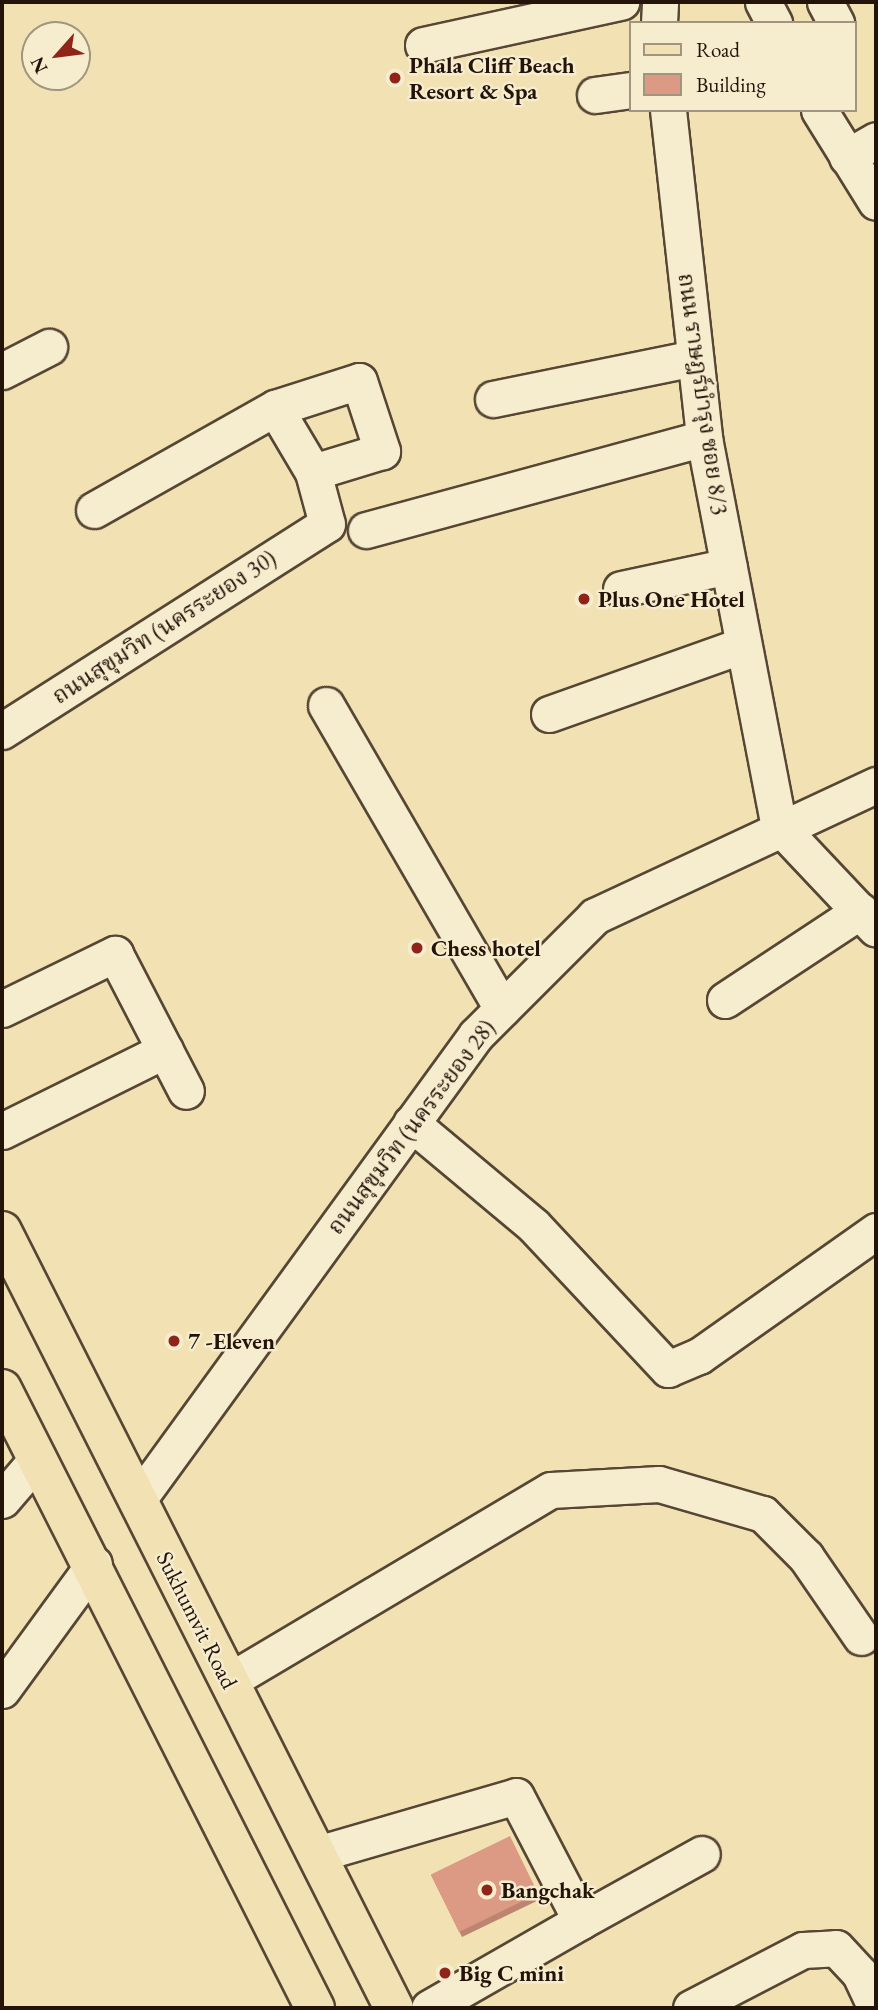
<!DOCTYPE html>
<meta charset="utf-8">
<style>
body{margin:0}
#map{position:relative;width:878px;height:2010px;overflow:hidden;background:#f1e1b3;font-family:"EB Garamond","Noto Serif Thai",serif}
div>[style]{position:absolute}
.roads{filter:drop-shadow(2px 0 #564634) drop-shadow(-2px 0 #564634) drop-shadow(0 2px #564634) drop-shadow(0 -2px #564634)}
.minor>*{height:35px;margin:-17.5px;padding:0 17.5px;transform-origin:17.5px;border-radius:17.5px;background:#f6ecce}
.major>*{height:38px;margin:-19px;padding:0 19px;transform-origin:19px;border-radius:19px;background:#f1e1b3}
.wall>*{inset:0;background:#bd8472}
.building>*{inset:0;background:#dc9a84;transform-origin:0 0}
.dots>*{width:19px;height:19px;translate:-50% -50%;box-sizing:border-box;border:4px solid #f6ecce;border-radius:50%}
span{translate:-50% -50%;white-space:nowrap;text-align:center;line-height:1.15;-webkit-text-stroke:5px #f6ecce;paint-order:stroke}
.poi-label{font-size:23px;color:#231309;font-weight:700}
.left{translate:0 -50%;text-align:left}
.street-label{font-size:23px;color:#231309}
.frame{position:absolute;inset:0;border:4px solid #231309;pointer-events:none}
.legend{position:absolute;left:629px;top:21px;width:228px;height:91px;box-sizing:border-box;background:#f6ecce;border:2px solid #a2957f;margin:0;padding:9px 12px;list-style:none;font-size:21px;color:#231309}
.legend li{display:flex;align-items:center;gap:14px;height:35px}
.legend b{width:35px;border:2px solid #a2957f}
.north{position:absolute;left:21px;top:21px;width:70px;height:70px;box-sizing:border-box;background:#f6ecce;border:2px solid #a2957f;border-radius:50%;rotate:242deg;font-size:19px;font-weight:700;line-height:28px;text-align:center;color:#231309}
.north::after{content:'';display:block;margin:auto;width:24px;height:32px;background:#8f2418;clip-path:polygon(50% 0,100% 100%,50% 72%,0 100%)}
</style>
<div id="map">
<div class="roads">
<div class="minor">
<i style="left:763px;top:2px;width:24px;rotate:62deg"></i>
<i style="left:825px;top:2px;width:24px;rotate:62deg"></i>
<i style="left:659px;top:23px;width:21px;rotate:-87deg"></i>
<i style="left:423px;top:45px;width:203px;rotate:-12.3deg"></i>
<i style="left:595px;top:95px;width:36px;rotate:-8deg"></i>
<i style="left:668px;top:110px;width:330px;rotate:83.7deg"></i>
<i style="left:704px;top:438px;width:395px;rotate:79.1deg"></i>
<i style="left:779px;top:826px;width:141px;rotate:46.7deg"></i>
<i style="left:819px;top:110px;width:108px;rotate:58.2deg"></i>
<i style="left:847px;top:157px;width:34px;rotate:-30deg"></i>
<i style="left:2px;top:371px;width:53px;rotate:-27.1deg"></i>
<i style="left:493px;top:399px;width:206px;rotate:-11.5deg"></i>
<i style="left:94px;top:510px;width:208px;rotate:-29.4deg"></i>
<i style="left:275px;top:408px;width:88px;rotate:-17.8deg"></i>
<i style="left:359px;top:381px;width:74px;rotate:71.8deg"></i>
<i style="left:382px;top:451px;width:72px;rotate:163.1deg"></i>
<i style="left:366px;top:530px;width:350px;rotate:-15.2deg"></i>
<i style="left:621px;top:589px;width:110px;rotate:-12deg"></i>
<i style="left:326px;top:705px;width:351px;rotate:59.9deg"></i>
<i style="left:549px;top:714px;width:203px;rotate:-19.6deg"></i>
<i style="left:2px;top:731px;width:385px;rotate:-32.5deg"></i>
<i style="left:327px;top:524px;width:54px;rotate:-105.1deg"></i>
<i style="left:313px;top:472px;width:74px;rotate:-120.7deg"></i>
<i style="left:725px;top:1000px;width:162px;rotate:-33.4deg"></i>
<i style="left:2px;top:1009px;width:126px;rotate:-26deg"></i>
<i style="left:115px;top:954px;width:154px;rotate:62.6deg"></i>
<i style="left:411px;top:1123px;width:160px;rotate:39.9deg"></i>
<i style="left:534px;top:1226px;width:196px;rotate:46.9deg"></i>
<i style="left:668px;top:1369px;width:34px;rotate:-23deg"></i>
<i style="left:699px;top:1356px;width:217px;rotate:-35.2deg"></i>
<i style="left:2px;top:1131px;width:182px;rotate:-26.4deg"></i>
<i style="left:2px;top:1500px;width:55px;rotate:-49.4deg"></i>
<i style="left:137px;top:1501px;width:576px;rotate:-53.97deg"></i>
<i style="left:476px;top:1035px;width:168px;rotate:-45deg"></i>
<i style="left:595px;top:916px;width:310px;rotate:-25deg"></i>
<i style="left:229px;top:1681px;width:374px;rotate:-30.7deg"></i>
<i style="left:551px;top:1490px;width:108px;rotate:-3.2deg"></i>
<i style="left:659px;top:1484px;width:108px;rotate:16.1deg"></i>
<i style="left:763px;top:1514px;width:61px;rotate:45deg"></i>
<i style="left:806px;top:1557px;width:97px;rotate:55.5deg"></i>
<i style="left:2px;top:1690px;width:156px;rotate:-53.9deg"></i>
<i style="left:317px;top:1854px;width:207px;rotate:-16.2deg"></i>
<i style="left:516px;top:1796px;width:141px;rotate:62.5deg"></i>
<i style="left:581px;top:1921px;width:175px;rotate:150.2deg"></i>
<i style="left:581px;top:1921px;width:138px;rotate:-29deg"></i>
<i style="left:691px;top:2008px;width:126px;rotate:-27.4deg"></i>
<i style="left:803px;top:1950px;width:33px;rotate:-3deg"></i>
<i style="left:836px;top:1948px;width:35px;rotate:47deg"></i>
<i style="left:860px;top:1974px;width:38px;rotate:65deg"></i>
</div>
<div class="major">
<i style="left:2px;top:1231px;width:870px;rotate:63.23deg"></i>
<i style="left:2px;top:1389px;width:694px;rotate:63.18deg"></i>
</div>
</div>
<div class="wall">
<i style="clip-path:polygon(431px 1875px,538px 1893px,541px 1899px,462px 1937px)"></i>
</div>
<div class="building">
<i style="left:510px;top:1836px;width:64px;height:88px;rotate:64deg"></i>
</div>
<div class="dots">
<i style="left:395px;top:78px;background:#8f2418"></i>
<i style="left:584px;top:599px;background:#8f2418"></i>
<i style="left:417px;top:948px;background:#8f2418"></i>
<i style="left:174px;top:1341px;background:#8f2418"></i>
<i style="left:487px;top:1890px;background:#8f2418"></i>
<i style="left:445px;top:1973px;background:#8f2418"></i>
</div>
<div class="poi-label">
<span class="left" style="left:409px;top:78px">Phala Cliff Beach<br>Resort &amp; Spa</span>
<span class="left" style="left:598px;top:599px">Plus One Hotel</span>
<span class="left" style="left:431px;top:948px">Chess hotel</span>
<span class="left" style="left:188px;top:1341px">7 -Eleven</span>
<span class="left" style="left:501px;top:1890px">Bangchak</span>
<span class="left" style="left:459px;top:1973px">Big C mini</span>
</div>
<div class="street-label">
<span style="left:703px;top:394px;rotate:82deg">ถนน ราษฎร์บำรุง ซอย 8/3</span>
<span style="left:164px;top:627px;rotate:-33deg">ถนนสุขุมวิท (นครระยอง 30)</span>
<span style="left:411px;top:1127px;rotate:-53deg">ถนนสุขุมวิท (นครระยอง 28)</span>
<span style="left:197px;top:1620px;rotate:63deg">Sukhumvit Road</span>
</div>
<div class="frame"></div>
<ul class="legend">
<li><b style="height:9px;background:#f1e1b3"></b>Road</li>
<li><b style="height:19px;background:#dc9a84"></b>Building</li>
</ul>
<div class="north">N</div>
</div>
